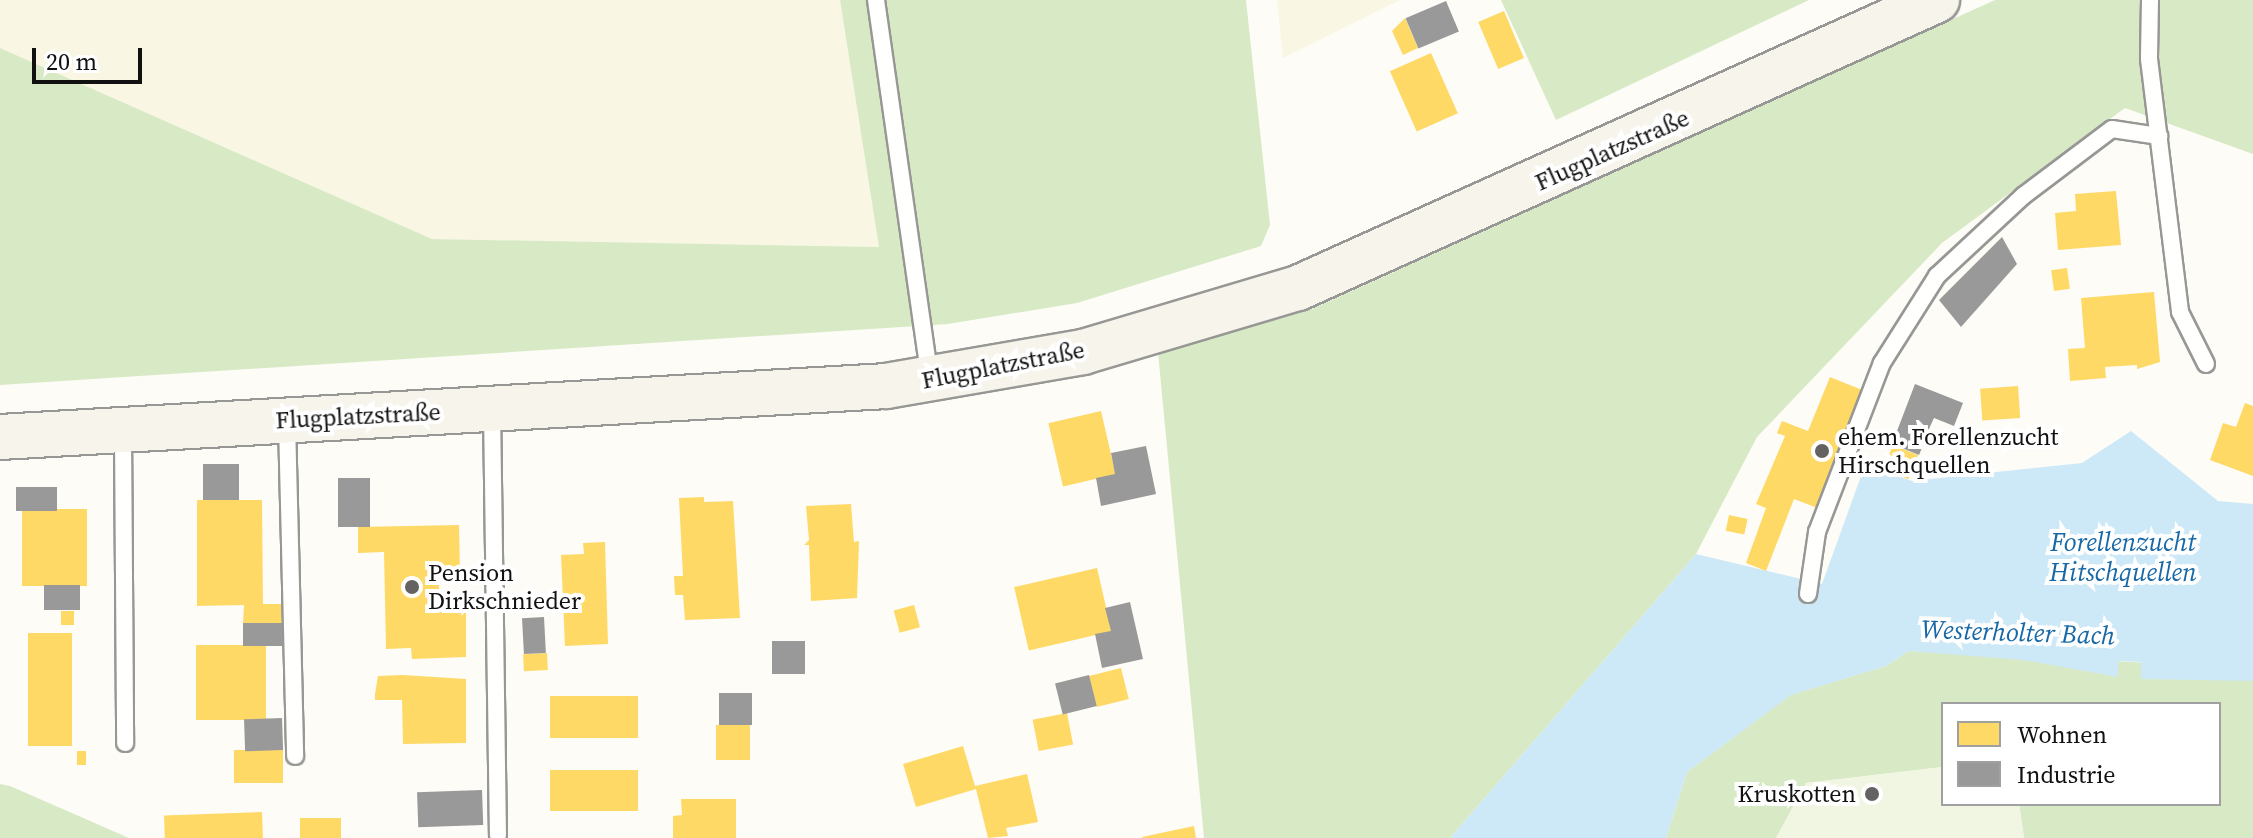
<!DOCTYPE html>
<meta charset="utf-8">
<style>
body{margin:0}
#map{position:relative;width:2253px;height:838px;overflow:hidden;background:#fdfcf7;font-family:"Source Serif 4",serif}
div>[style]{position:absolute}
.farmland>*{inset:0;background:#f9f7e4}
.forest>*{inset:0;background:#d8eac5}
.pitch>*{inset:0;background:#f0f6e1}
.water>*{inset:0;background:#cde8f7}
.homes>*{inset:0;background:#ffd966;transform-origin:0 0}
.industry>*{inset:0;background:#999;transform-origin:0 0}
.roads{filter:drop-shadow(2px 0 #979795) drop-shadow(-2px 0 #979795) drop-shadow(0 2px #979795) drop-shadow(0 -2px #979795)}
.lane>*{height:16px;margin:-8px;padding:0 8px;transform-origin:8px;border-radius:8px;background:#fffffe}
.secondary>*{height:44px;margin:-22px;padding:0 22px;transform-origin:22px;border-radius:22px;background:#f6f4eb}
.dots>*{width:22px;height:22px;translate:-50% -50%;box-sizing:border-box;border:4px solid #fff;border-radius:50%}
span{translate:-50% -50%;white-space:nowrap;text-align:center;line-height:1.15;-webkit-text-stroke:8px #fff;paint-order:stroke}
.street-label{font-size:24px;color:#111}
.poi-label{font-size:24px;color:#111}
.left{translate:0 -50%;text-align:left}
.right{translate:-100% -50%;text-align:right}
.water-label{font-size:26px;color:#1768a6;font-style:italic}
.legend{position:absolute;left:1941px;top:702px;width:280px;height:104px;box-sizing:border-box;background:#fff;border:2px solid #a0a0a0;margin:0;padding:10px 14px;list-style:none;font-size:24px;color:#111}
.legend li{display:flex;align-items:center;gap:16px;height:40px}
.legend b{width:40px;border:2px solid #a0a0a0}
.scale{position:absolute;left:32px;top:48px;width:110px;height:36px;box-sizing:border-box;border:4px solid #111;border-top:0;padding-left:10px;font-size:24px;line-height:28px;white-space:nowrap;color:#111;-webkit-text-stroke:6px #fff;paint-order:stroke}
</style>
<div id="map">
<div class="farmland">
<i style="clip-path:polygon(0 0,840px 0,880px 247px,432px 239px,0 48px)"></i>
<i style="clip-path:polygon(1277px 0,1400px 0,1283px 58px)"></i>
</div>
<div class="forest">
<i style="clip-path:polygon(840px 0,1246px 0,1270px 225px,1261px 246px,1077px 303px,948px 324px,0 385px,0 48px,432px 239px,879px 247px)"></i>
<i style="clip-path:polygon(1501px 0,1809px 0,1556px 120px)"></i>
<i style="clip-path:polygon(1995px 0,2253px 0,2253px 154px,2125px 108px,1942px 243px,1757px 437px,1696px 554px,1450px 838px,1204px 838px,1158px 352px,1312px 309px)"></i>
<i style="clip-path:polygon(1909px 651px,2253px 668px,2253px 838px,2024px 838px,2019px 804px,2219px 804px,2219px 704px,1943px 704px,1943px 767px,1806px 783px,1776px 838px,1666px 838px,1687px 772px,1790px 695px,1886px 666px)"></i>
<i style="clip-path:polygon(0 784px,10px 786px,129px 838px,0 838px)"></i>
</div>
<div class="pitch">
<i style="clip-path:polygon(1943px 767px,1943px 804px,2019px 804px,2024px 838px,1776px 838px,1806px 783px)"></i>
</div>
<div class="water">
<i style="clip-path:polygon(2131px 431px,2218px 501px,2253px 504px,2253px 681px,2141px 679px,2141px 662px,2118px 661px,2118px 677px,2023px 660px,1909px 651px,1886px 666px,1791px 695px,1687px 772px,1666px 838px,1450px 838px,1696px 554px,1822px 584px,1865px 465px,1912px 481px,2082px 463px)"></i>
</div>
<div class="homes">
<i style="left:1504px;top:11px;width:51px;height:28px;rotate:67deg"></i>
<i style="clip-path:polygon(1405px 18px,1418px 48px,1403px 55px,1392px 31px)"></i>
<i style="left:1431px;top:53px;width:66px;height:45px;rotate:66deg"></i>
<i style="clip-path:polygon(2116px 191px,2121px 245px,2058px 250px,2055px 213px,2076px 211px,2075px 194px)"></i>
<i style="left:2067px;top:268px;width:21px;height:16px;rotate:82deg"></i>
<i style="clip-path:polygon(2154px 292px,2160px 362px,2137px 369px,2137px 365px,2105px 367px,2106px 378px,2070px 381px,2068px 349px,2085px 348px,2081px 298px)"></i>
<i style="clip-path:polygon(1830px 377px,1867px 392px,1820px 509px,1794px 499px,1766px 571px,1746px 563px,1766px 508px,1756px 504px,1785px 436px,1777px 433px,1782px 421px,1808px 431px)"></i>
<i style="left:2018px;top:386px;width:32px;height:38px;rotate:86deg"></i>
<i style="clip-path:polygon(2245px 403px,2253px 406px,2253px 476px,2210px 460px,2223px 423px,2236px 427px)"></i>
<i style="left:1101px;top:411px;width:65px;height:54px;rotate:77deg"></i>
<i style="left:1893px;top:445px;width:27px;height:26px;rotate:22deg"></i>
<i style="clip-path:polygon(704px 497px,704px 502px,733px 501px,740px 618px,685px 620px,683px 595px,675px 595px,674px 576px,683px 576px,679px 498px)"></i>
<i style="clip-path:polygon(197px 500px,262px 500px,263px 604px,282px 604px,282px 623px,243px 623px,244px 605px,197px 606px)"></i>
<i style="clip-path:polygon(851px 504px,854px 542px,859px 541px,857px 598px,811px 601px,809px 545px,804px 545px,809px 540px,806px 506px)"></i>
<i style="left:22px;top:509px;width:65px;height:77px"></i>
<i style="left:1729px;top:515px;width:19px;height:16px;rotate:12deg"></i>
<i style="clip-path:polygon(459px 525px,460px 574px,439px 574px,439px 600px,466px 600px,466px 657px,412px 659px,411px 648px,386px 649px,384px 552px,358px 553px,358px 527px)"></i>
<i style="clip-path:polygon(605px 542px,608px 644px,565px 646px,561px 555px,584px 554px,583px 543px)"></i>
<i style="left:1097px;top:568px;width:65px;height:85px;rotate:77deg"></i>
<i style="left:914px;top:605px;width:23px;height:21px;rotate:75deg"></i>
<i style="left:61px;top:611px;width:13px;height:14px"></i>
<i style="left:28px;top:633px;width:44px;height:113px"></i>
<i style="left:266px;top:645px;width:75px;height:70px;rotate:90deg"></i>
<i style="left:547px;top:653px;width:17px;height:24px;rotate:87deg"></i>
<i style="left:1121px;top:668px;width:32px;height:33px;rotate:76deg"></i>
<i style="clip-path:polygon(403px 675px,466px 679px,466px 743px,403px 744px,402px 700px,375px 700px,375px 694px,378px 676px)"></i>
<i style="left:550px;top:696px;width:88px;height:42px"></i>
<i style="left:1067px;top:713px;width:32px;height:35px;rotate:79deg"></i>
<i style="left:716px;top:725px;width:34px;height:35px"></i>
<i style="clip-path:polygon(963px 746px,975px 786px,1027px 774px,1038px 822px,1006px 828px,1008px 836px,988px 838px,976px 789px,916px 807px,903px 764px)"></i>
<i style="left:234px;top:750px;width:49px;height:33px"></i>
<i style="left:77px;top:751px;width:9px;height:14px"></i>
<i style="left:550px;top:770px;width:88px;height:41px"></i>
<i style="clip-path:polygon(681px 799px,736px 799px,736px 838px,673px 838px,673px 816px,682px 815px)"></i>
<i style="left:262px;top:812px;width:26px;height:98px;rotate:88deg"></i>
<i style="left:341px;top:818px;width:20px;height:41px;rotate:90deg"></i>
<i style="clip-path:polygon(1194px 826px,1196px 838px,1142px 838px,1142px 837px)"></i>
</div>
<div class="industry">
<i style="left:1446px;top:1px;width:33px;height:44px;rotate:67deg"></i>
<i style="clip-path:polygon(2002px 237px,2017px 264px,1961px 327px,1939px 300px)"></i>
<i style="clip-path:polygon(1915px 384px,1963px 403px,1954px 426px,1934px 418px,1928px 431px,1938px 435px,1933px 446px,1924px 443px,1919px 455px,1892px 444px)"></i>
<i style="clip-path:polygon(1146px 446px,1156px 494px,1101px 506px,1096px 478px,1115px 474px,1111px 453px)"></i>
<i style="left:203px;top:464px;width:36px;height:36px"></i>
<i style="left:370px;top:478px;width:49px;height:32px;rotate:90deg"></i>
<i style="left:16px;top:487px;width:41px;height:24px"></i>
<i style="left:80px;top:585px;width:25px;height:36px;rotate:90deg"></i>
<i style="clip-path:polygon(1130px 602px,1143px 659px,1102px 668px,1095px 634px,1111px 631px,1105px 608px)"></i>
<i style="left:544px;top:617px;width:36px;height:22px;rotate:87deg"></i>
<i style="left:243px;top:623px;width:39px;height:23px"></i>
<i style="left:772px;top:641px;width:33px;height:33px"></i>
<i style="left:1089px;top:675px;width:32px;height:35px;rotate:76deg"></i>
<i style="left:752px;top:693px;width:32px;height:33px;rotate:90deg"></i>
<i style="left:282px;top:718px;width:32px;height:38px;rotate:88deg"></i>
<i style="left:482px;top:790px;width:35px;height:65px;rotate:88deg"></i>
</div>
<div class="roads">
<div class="lane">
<i style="left:876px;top:0;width:382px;rotate:81.9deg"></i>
<i style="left:2150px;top:0;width:59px;rotate:91deg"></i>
<i style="left:2149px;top:59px;width:255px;rotate:83deg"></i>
<i style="left:2180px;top:312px;width:58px;rotate:63.4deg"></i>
<i style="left:492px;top:409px;width:426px;rotate:89.2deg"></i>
<i style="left:287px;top:422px;width:334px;rotate:88.6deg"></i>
<i style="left:123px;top:433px;width:310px;rotate:89.6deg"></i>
<i style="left:1808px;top:594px;width:63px;rotate:-81.7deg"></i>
<i style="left:1817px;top:532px;width:181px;rotate:-69deg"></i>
<i style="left:1882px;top:363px;width:103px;rotate:-57.7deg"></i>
<i style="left:1937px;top:276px;width:117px;rotate:-42.9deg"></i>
<i style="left:2023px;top:196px;width:111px;rotate:-37deg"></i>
<i style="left:2112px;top:129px;width:48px;rotate:8.5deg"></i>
</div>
<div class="secondary">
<i style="left:0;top:437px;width:887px;rotate:-3.29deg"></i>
<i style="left:886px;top:386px;width:200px;rotate:-9.8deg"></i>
<i style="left:1083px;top:352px;width:224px;rotate:-16.6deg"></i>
<i style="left:1298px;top:288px;width:701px;rotate:-24.26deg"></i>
</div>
</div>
<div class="dots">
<i style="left:1822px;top:451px;background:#646362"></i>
<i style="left:412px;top:587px;background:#646362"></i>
<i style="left:1872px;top:794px;background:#646362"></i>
</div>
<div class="street-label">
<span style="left:1612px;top:150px;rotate:-24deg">Flugplatzstraße</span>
<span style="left:1003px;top:365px;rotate:-11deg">Flugplatzstraße</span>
<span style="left:358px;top:416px;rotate:-3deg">Flugplatzstraße</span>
</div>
<div class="poi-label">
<span class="left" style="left:1838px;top:451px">ehem. Forellenzucht<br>Hirschquellen</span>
<span class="left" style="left:428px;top:587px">Pension<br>Dirkschnieder</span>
<span class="right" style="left:1856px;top:794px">Kruskotten</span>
</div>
<div class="water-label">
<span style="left:2123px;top:558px">Forellenzucht<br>Hitschquellen</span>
<span style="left:2018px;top:633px;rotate:2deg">Westerholter Bach</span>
</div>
<ul class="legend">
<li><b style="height:22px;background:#ffd966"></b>Wohnen</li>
<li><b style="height:22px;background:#999"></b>Industrie</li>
</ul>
<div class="scale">20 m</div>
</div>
